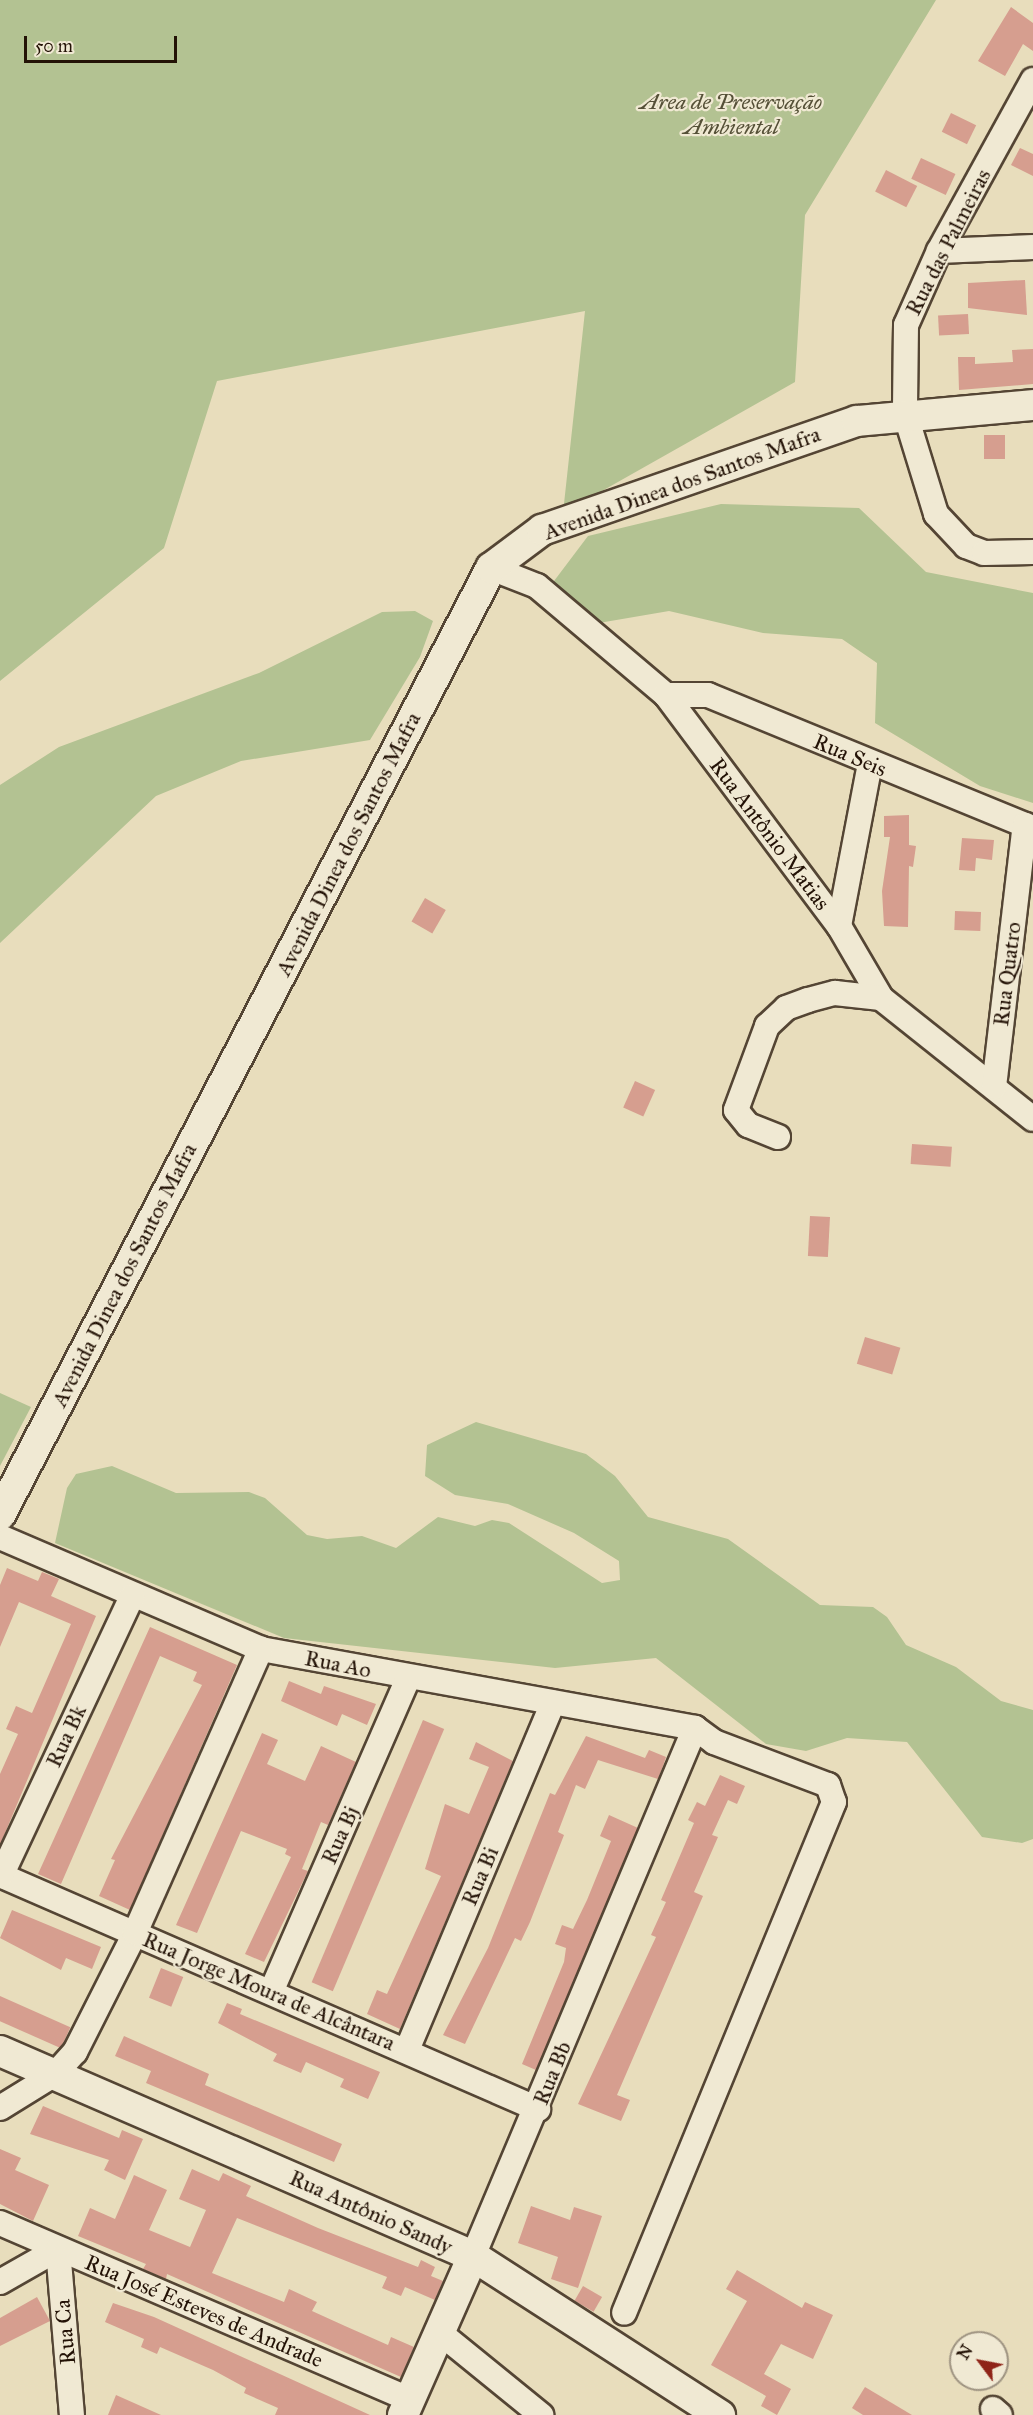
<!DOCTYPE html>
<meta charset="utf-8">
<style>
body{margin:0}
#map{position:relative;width:1033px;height:2415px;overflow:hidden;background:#e8ddbc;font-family:"IM FELL Great Primer",serif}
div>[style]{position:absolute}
.green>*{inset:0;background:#b3c292}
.building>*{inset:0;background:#d69e8f;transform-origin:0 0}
.roads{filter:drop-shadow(2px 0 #544534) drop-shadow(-2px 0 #544534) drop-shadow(0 2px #544534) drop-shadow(0 -2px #544534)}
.minor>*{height:24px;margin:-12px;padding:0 12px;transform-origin:12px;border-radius:12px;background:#f0e9d3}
.tertiary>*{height:30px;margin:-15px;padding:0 15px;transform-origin:15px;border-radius:15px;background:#f0e9d3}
span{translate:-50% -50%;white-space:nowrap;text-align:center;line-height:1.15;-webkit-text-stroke:4.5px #f0e9d3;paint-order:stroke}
.park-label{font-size:22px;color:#555037;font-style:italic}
.street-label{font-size:22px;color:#231206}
.north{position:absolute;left:949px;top:2331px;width:60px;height:60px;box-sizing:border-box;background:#f0e9d3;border:2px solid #9e9381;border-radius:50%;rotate:302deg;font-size:16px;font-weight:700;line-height:24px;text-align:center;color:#231206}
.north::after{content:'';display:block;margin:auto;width:21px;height:27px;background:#8f2418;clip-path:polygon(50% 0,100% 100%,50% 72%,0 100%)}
.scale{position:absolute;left:24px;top:36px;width:153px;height:27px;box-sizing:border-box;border:3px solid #231206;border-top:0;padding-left:8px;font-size:18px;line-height:21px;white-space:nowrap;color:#231206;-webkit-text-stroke:4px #f0e9d3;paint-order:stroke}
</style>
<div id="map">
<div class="green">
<i style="clip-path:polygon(0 0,936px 0,805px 215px,795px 382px,563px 513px,585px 311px,217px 381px,164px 548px,0 681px)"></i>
<i style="clip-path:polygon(721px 504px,859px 508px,926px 572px,1033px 593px,1033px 803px,980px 786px,875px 723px,877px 663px,842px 639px,763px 633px,669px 611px,593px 624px,551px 585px,588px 536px)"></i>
<i style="clip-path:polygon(415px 611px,433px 621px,420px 657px,370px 740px,241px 761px,156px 796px,0 943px,0 785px,59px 747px,259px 673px,382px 612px)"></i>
<i style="clip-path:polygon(0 1393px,31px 1407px,0 1466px)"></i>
<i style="clip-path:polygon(476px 1422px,586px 1454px,615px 1476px,648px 1517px,728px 1539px,820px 1605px,873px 1607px,887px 1617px,906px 1645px,956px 1667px,1001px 1701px,1033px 1710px,1033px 1839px,1022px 1843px,982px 1837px,907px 1742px,847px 1738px,806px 1751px,766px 1744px,656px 1658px,555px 1668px,284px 1638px,55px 1543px,67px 1488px,76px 1474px,112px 1466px,176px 1493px,249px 1492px,265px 1498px,307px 1535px,327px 1539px,362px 1536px,396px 1548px,438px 1517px,475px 1526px,492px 1520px,509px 1523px,602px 1583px,620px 1580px,619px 1561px,574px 1533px,508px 1504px,455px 1495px,425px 1476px,427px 1445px)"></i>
</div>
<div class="building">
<i style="clip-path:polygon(1011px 7px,1033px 23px,1033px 51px,1023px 44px,1005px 76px,978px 61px)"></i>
<i style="left:951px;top:113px;width:28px;height:21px;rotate:26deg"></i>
<i style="clip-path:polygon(1020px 148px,1033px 154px,1033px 176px,1011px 165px)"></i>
<i style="left:921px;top:158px;width:38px;height:23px;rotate:25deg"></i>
<i style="left:886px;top:170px;width:35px;height:24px;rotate:27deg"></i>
<i style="clip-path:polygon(1025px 280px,1027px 315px,968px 308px,968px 283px)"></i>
<i style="left:968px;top:314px;width:20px;height:30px;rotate:87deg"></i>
<i style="clip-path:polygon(1033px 349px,1033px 384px,959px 390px,958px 357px,975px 357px,975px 364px,1013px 362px,1012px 350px)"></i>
<i style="left:1005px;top:435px;width:24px;height:21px;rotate:90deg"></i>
<i style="clip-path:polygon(909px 815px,909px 845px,916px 846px,913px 867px,909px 866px,908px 927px,884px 926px,882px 891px,890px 837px,884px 837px,884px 816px)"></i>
<i style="clip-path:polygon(962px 838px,994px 840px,992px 860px,976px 858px,975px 871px,959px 870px)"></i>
<i style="left:425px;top:898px;width:24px;height:27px;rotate:30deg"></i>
<i style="left:955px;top:911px;width:26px;height:19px;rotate:2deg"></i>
<i style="left:635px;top:1081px;width:22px;height:29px;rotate:24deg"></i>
<i style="left:912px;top:1144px;width:40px;height:20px;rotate:4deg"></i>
<i style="left:810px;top:1216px;width:20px;height:40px;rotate:3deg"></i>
<i style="left:865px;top:1337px;width:37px;height:28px;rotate:17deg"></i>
<i style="clip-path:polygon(7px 1568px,38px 1581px,42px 1572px,59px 1579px,51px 1596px,96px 1616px,0 1845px,0 1774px,18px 1734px,6px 1729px,16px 1706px,32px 1713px,71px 1624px,19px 1602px,0 1647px,0 1585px)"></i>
<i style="clip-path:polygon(150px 1627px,237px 1665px,130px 1910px,99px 1896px,115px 1860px,111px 1859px,202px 1685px,193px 1681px,197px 1672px,160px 1656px,61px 1884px,38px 1874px)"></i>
<i style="clip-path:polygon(289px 1681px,321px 1694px,324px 1686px,376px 1704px,367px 1725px,342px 1714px,337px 1726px,281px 1701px)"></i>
<i style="left:423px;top:1720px;width:23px;height:285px;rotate:23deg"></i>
<i style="clip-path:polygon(262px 1733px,278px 1740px,267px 1764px,305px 1781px,321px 1746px,356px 1762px,328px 1825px,321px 1822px,302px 1869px,308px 1871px,264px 1962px,245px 1954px,291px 1857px,285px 1854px,287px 1849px,241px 1831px,197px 1933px,176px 1925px)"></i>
<i style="clip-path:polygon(586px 1736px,645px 1758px,649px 1750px,666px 1757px,663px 1766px,658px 1779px,598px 1760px,585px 1789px,576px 1785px,558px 1832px,564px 1835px,530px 1922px,521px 1941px,515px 1938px,465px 2044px,443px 2035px,488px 1948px,550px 1793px,555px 1795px)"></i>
<i style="clip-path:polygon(476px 1742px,513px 1761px,400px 2029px,367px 2014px,377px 1990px,387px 1994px,441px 1876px,425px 1869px,445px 1804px,469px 1814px,489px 1767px,469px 1759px)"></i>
<i style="clip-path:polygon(720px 1775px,745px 1786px,737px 1804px,728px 1800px,712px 1835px,718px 1837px,694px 1892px,703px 1896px,617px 2095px,630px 2100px,621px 2121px,578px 2104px,656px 1937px,651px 1935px,666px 1902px,661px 1900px,694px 1823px,688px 1820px,697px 1802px,705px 1806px)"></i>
<i style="clip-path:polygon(609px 1815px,638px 1828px,536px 2070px,522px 2064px,564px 1962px,566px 1948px,555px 1944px,562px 1925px,573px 1929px,587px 1900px,611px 1841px,600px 1836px)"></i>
<i style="clip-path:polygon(12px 1910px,101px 1947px,92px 1969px,66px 1958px,61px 1970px,0 1938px)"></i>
<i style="left:161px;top:1968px;width:24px;height:32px;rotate:22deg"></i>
<i style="left:0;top:1996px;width:77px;height:23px;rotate:24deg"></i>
<i style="clip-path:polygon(227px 2003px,242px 2009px,240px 2014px,380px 2072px,368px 2099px,340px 2087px,344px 2079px,306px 2062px,301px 2073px,273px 2061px,277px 2054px,218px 2023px)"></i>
<i style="clip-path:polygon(124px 2036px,209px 2074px,205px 2085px,342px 2144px,334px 2162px,146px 2083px,151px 2071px,115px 2056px)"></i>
<i style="clip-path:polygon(43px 2106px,119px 2138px,122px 2130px,143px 2139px,125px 2180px,104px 2170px,109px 2160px,30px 2134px)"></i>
<i style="clip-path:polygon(0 2149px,21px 2158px,15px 2170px,49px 2185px,33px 2221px,0 2204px)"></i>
<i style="clip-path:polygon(192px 2169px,219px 2181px,223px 2173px,251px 2186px,246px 2196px,318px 2228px,418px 2267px,421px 2260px,435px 2267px,431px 2276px,443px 2281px,435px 2300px,405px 2287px,401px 2296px,382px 2288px,387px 2277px,237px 2218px,212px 2273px,284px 2302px,289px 2289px,317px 2302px,312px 2311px,345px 2326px,388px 2345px,391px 2337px,414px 2347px,401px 2377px,167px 2274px,166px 2279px,143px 2269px,146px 2264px,78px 2236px,90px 2208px,115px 2219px,134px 2175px,167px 2190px,149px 2230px,190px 2247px,206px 2210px,179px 2199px)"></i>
<i style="clip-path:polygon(531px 2206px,570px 2220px,574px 2207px,602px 2216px,578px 2288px,551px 2279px,558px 2257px,518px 2243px)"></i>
<i style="clip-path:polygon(737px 2270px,802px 2308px,805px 2302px,833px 2315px,813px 2359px,781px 2344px,764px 2374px,791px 2389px,777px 2415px,761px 2406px,766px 2396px,711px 2365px,747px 2301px,726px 2289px)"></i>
<i style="left:583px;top:2286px;width:22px;height:17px;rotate:30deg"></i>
<i style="clip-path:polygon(37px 2297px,50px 2321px,0 2346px,0 2318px)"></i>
<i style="clip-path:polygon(113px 2303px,154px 2317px,370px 2415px,275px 2415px,278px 2408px,244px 2393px,246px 2388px,213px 2370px,160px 2347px,157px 2354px,141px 2347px,144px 2339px,105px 2322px)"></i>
<i style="clip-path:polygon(865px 2387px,912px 2415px,863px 2415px,852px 2408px)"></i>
<i style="clip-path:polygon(116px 2395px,161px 2415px,108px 2415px)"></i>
</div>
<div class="roads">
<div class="minor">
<i style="left:1033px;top:80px;width:195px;rotate:118.8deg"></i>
<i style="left:939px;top:251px;width:81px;rotate:114deg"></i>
<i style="left:906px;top:325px;width:88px;rotate:90.7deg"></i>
<i style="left:905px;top:413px;width:106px;rotate:72.9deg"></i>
<i style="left:936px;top:514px;width:44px;rotate:46.8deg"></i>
<i style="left:966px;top:546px;width:19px;rotate:21deg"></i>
<i style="left:984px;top:553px;width:49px;rotate:-1.2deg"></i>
<i style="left:939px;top:251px;width:94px;rotate:-2.4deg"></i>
<i style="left:491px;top:568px;width:49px;rotate:21.4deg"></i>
<i style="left:537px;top:586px;width:169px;rotate:40.2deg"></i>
<i style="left:666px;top:695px;width:289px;rotate:53.2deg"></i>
<i style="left:839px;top:926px;width:83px;rotate:59.7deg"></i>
<i style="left:881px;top:998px;width:194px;rotate:38.5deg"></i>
<i style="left:666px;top:695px;width:42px"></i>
<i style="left:708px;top:695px;width:351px;rotate:22.3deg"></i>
<i style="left:839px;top:926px;width:165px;rotate:-79.2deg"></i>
<i style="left:994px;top:1087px;width:264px;rotate:-83.3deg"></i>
<i style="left:778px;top:1137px;width:32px;rotate:-158deg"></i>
<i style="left:748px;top:1125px;width:19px;rotate:-129deg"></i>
<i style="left:736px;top:1110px;width:90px;rotate:-69.7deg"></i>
<i style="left:767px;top:1026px;width:26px;rotate:-43deg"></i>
<i style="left:786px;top:1008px;width:23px;rotate:-20deg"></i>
<i style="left:808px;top:1000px;width:28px;rotate:-15deg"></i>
<i style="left:835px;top:993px;width:46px;rotate:6.2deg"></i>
<i style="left:0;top:1537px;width:284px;rotate:23.2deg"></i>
<i style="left:261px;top:1649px;width:441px;rotate:10.3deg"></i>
<i style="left:695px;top:1728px;width:24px;rotate:36deg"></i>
<i style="left:714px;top:1742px;width:122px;rotate:20.7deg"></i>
<i style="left:828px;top:1785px;width:18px;rotate:71deg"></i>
<i style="left:834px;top:1802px;width:552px;rotate:112.34deg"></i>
<i style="left:0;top:1875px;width:587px;rotate:23.51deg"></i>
<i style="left:1px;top:1876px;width:309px;rotate:-64.9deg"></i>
<i style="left:271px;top:1992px;width:343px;rotate:-66.4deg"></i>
<i style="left:407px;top:2050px;width:377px;rotate:-67.2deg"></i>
<i style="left:0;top:2108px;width:65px;rotate:-31.7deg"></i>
<i style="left:55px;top:2074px;width:30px;rotate:-48deg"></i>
<i style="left:75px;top:2052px;width:133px;rotate:-63.2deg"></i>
<i style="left:135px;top:1933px;width:311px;rotate:-66.1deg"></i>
<i style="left:0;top:2223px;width:445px;rotate:23.3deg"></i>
<i style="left:473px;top:2256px;width:573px;rotate:-67.2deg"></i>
<i style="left:0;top:2282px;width:67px;rotate:-29.6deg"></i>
<i style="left:58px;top:2249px;width:167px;rotate:85.2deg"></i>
<i style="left:439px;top:2332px;width:132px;rotate:39.1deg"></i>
<i style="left:993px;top:2409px;width:9px;rotate:41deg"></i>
</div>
<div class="tertiary">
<i style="left:0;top:1515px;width:1067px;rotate:-62.59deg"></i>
<i style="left:491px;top:568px;width:64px;rotate:-36.7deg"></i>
<i style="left:542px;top:530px;width:333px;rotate:-19.1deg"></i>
<i style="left:857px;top:421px;width:177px;rotate:-5.2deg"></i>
<i style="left:0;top:2051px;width:516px;rotate:23.43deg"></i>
<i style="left:473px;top:2256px;width:294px;rotate:32.8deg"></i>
<i style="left:403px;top:2415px;width:174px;rotate:-66.2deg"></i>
</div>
</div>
<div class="park-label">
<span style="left:731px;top:114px">Area de Preservação<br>Ambiental</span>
</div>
<div class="street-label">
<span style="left:948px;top:242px;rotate:-63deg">Rua das Palmeiras</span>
<span style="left:682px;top:483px;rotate:-20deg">Avenida Dinea dos Santos Mafra</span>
<span style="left:850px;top:755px;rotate:23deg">Rua Seis</span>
<span style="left:770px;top:834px;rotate:53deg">Rua Antônio Matias</span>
<span style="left:348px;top:844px;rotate:-63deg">Avenida Dinea dos Santos Mafra</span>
<span style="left:1007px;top:974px;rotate:-83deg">Rua Quatro</span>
<span style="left:124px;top:1275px;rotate:-63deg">Avenida Dinea dos Santos Mafra</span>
<span style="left:338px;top:1664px;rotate:11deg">Rua Ao</span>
<span style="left:66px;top:1736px;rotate:-65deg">Rua Bk</span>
<span style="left:340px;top:1835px;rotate:-66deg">Rua Bj</span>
<span style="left:480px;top:1876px;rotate:-67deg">Rua Bi</span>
<span style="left:269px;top:1991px;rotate:23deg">Rua Jorge Moura de Alcântara</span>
<span style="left:552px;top:2073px;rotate:-68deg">Rua Bb</span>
<span style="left:371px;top:2212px;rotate:24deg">Rua Antônio Sandy</span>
<span style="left:204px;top:2311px;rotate:23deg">Rua José Esteves de Andrade</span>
<span style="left:65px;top:2332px;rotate:-95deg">Rua Ca</span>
</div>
<div class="north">N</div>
<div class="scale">50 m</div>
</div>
